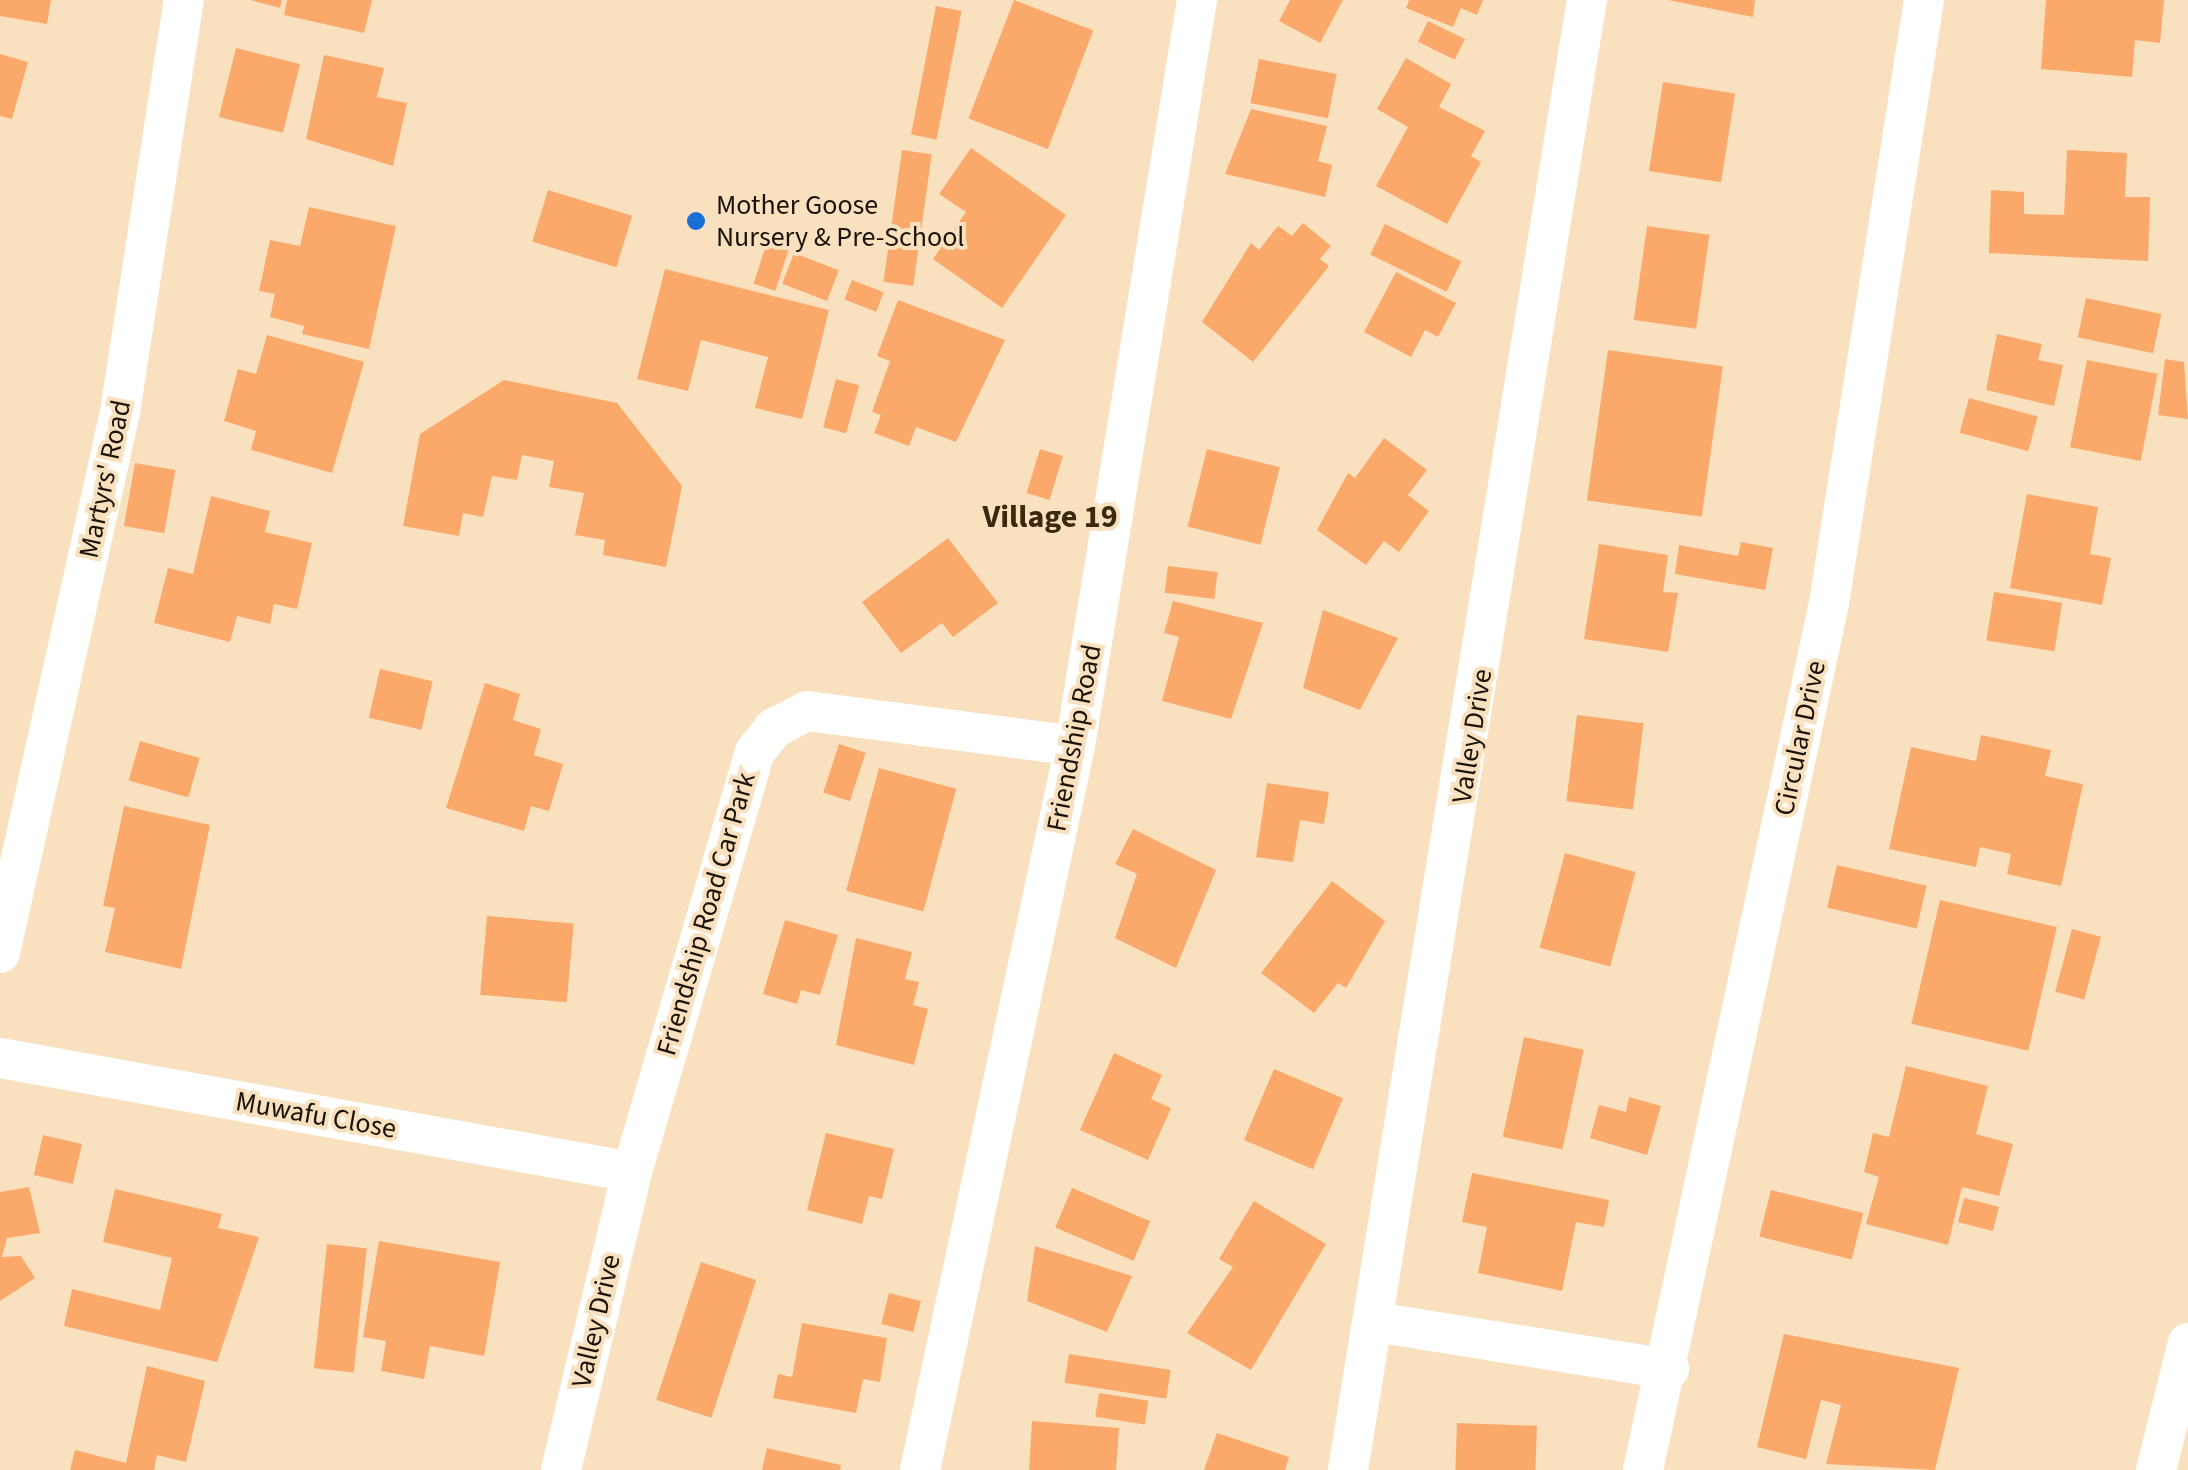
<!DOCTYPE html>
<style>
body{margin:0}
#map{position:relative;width:2188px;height:1470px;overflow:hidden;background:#f9e1c0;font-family:"Source Sans 3",sans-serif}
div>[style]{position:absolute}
.building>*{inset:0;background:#fba96b;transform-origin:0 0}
.street>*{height:40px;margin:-20px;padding:0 20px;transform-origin:20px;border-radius:20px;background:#fff}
.dots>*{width:28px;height:28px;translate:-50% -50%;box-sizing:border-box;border:5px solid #f9e1c0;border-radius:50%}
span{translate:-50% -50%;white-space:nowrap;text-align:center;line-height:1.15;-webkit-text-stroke:8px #f9e1c0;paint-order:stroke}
.poi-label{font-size:28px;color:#1b1307}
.left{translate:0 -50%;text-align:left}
.street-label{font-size:28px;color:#1b1307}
.quarter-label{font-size:32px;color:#3b290b;font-weight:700}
</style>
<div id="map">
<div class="building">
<i style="clip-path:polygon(0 0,51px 0,47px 24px,0 16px)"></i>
<i style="clip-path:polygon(250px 0,282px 0,280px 8px)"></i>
<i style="clip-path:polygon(287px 0,372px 0,364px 33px,284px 15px)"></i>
<i style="left:1014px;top:0;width:85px;height:127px;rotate:21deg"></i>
<i style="clip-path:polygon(1290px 0,1343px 0,1320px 43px,1279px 21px)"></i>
<i style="clip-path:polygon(1409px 0,1483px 0,1477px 15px,1461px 8px,1453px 27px,1406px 8px)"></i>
<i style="clip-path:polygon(1668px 0,1755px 0,1753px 17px)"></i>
<i style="clip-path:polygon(2046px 0,2164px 0,2160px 43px,2135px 40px,2132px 77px,2041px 69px)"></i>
<i style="left:936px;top:6px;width:26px;height:131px;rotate:11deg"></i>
<i style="left:1428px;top:21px;width:41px;height:23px;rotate:26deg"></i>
<i style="left:236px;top:48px;width:66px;height:71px;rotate:14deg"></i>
<i style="clip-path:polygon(0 54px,28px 62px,12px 119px,0 116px)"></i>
<i style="clip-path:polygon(324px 55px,384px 68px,377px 97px,407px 103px,393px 166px,306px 139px)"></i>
<i style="clip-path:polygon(1406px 58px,1451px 84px,1439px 107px,1485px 131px,1471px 156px,1481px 162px,1447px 224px,1376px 186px,1408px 127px,1377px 109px)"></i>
<i style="left:1259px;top:59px;width:79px;height:45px;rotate:11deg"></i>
<i style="left:1663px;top:82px;width:73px;height:90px;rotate:9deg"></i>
<i style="clip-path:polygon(1251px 109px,1327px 126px,1318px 161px,1332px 165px,1325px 197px,1225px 174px)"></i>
<i style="clip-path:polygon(971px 148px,1066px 215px,1002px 308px,933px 259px,966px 212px,939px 194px)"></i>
<i style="left:902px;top:150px;width:30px;height:133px;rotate:8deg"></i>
<i style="clip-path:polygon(2067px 150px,2127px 153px,2125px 197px,2150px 197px,2148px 261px,1989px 253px,1991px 190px,2024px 192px,2024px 214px,2064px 215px)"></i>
<i style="left:548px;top:190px;width:88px;height:54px;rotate:17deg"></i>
<i style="clip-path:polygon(309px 207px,396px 226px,369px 349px,302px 334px,304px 326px,270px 317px,275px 294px,259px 291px,270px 240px,300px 246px)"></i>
<i style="clip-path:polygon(1303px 223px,1331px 246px,1320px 259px,1329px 266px,1253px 362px,1202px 322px,1251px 243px,1259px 250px,1278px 226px,1292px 236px)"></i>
<i style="left:1385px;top:224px;width:85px;height:34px;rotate:26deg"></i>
<i style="left:1647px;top:226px;width:63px;height:95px;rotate:8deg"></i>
<i style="left:768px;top:239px;width:23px;height:47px;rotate:18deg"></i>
<i style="left:794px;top:253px;width:48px;height:33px;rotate:21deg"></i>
<i style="clip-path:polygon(665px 269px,829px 310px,802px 419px,755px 408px,768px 357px,701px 340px,688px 391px,637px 379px)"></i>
<i style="clip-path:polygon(1396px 272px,1456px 303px,1438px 337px,1425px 330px,1411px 357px,1364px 332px)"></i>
<i style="left:852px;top:280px;width:34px;height:21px;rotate:21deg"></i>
<i style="left:2086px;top:298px;width:77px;height:40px;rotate:12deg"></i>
<i style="clip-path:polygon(898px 300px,1005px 340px,956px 442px,916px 427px,909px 446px,874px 433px,881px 415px,872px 412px,890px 361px,877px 356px)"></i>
<i style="clip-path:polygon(1997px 334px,2042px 344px,2038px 360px,2063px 365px,2054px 406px,1986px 390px)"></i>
<i style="clip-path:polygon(267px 335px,364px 362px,332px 473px,251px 450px,256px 431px,224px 421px,238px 369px,256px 374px)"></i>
<i style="left:1608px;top:350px;width:116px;height:152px;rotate:8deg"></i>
<i style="clip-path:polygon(2165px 359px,2184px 362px,2188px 419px,2158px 415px)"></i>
<i style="left:2087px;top:360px;width:72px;height:89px;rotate:11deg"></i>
<i style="left:836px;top:379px;width:24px;height:50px;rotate:15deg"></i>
<i style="clip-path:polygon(504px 380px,617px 403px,682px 486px,666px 567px,603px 555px,605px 540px,575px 535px,584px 493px,549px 487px,554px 461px,522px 455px,517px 480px,492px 476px,483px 517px,463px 513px,459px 536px,403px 526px,420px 434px)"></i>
<i style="left:1969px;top:398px;width:71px;height:36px;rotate:15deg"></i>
<i style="clip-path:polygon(1384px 438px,1427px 470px,1408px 495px,1429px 511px,1399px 552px,1384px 541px,1366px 565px,1317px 530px,1348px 473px,1355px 478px)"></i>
<i style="left:1040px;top:449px;width:24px;height:46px;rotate:17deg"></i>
<i style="left:1207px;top:449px;width:75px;height:80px;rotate:14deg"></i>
<i style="left:135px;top:463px;width:41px;height:64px;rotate:10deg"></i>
<i style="clip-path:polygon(2027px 494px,2098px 507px,2090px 554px,2111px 558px,2102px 605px,2010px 588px)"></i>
<i style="clip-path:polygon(211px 496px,270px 511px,265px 532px,312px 543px,297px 609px,274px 604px,270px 624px,237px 616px,230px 642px,154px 623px,168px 568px,193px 574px)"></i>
<i style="clip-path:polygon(948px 538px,998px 603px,953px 637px,942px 623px,901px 653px,862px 602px)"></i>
<i style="clip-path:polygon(1741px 542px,1773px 548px,1765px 590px,1675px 574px,1679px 545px,1738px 556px)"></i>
<i style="clip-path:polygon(1599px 544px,1668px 555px,1663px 592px,1678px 593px,1668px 652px,1584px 639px)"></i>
<i style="left:1168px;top:566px;width:50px;height:27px;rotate:7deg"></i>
<i style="left:1994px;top:592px;width:69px;height:49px;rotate:9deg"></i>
<i style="clip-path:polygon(1173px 601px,1263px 623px,1231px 719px,1162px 701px,1179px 637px,1164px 633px)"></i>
<i style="clip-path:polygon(1323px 610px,1398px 638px,1360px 710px,1303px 688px)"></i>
<i style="left:380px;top:669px;width:54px;height:50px;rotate:13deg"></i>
<i style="clip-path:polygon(485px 683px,520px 694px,513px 720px,541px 729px,534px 755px,563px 764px,549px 811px,531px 806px,524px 831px,446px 808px)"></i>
<i style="left:1577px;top:715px;width:67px;height:87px;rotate:7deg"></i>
<i style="clip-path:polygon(1981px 735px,2051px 750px,2045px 776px,2083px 784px,2061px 886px,2007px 874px,2011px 854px,1980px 847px,1976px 867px,1889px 849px,1911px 747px,1976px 761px)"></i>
<i style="left:140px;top:741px;width:62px;height:41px;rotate:16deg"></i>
<i style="left:839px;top:744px;width:28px;height:51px;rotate:18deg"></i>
<i style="left:879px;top:768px;width:80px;height:127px;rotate:15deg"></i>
<i style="clip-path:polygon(1267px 783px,1329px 792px,1324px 824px,1300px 820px,1293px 862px,1256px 857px)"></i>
<i style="clip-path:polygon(124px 806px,210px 825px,181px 969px,105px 952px,115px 908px,103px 906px)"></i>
<i style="clip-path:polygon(1133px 829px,1216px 870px,1176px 968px,1115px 938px,1137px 874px,1115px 864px)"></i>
<i style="left:1565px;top:853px;width:73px;height:98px;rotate:15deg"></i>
<i style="left:1837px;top:865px;width:92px;height:44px;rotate:13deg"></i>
<i style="clip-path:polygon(1332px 881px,1385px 921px,1346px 988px,1338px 983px,1314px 1013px,1261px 973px)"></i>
<i style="left:1940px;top:900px;width:120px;height:127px;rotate:13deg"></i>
<i style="left:487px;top:916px;width:87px;height:79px;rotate:5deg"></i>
<i style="clip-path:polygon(785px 920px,838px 935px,820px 995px,801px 990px,797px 1004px,763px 994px)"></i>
<i style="left:2072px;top:929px;width:30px;height:65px;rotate:15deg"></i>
<i style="clip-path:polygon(856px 938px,912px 952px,905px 979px,919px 982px,913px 1005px,928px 1009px,914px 1065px,836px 1045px)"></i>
<i style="left:1524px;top:1037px;width:61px;height:102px;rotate:12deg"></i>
<i style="clip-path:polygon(1114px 1053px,1162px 1075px,1151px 1099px,1171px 1108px,1148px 1160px,1080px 1130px)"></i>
<i style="clip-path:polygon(1906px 1066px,1988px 1086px,1976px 1134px,2013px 1144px,1999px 1196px,1962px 1187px,1948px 1245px,1866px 1224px,1879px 1177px,1864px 1172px,1873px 1133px,1889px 1137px)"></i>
<i style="left:1274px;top:1069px;width:75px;height:77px;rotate:23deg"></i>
<i style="clip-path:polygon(1629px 1097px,1661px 1106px,1647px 1155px,1590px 1138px,1599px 1105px,1626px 1112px)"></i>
<i style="clip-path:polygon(826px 1133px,894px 1149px,882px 1199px,869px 1196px,862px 1224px,807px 1210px)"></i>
<i style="left:43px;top:1135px;width:40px;height:41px;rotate:13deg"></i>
<i style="clip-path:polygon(1472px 1173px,1609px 1200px,1604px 1227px,1576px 1222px,1562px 1291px,1478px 1273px,1487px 1227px,1462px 1222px)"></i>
<i style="clip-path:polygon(29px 1187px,40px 1233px,7px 1238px,2px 1257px,21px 1256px,35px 1278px,0 1301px,0 1192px)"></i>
<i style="left:1072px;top:1188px;width:85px;height:43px;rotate:23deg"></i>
<i style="clip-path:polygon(115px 1189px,222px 1214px,218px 1228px,259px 1237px,217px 1362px,64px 1326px,72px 1289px,160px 1310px,172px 1258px,103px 1242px)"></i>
<i style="left:1771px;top:1190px;width:95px;height:48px;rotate:14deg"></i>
<i style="left:1964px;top:1198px;width:36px;height:25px;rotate:14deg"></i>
<i style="clip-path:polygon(1254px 1201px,1326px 1244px,1251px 1370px,1187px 1333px,1233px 1267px,1219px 1259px)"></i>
<i style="clip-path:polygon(379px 1241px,500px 1262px,484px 1356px,430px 1346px,424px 1379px,381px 1371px,386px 1341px,363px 1337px)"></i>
<i style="left:327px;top:1244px;width:40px;height:125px;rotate:6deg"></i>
<i style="clip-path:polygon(1035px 1246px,1132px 1276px,1107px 1332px,1027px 1301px)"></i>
<i style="left:701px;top:1262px;width:58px;height:145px;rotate:18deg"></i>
<i style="left:889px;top:1293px;width:33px;height:32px;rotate:14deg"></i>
<i style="clip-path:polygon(802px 1323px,887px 1338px,880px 1382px,863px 1379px,856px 1413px,773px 1398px,778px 1374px,792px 1377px)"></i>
<i style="clip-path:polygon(1784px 1334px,1959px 1368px,1935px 1470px,1826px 1464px,1841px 1405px,1821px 1400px,1806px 1459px,1757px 1447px)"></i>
<i style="left:1069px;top:1354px;width:103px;height:29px;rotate:9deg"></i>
<i style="clip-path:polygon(147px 1366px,205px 1381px,186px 1462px,157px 1455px,154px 1470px,70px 1470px,75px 1450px,126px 1463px)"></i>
<i style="left:1099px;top:1393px;width:50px;height:24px;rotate:9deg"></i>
<i style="clip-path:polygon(1032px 1421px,1119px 1428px,1116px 1470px,1029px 1470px)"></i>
<i style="left:1457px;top:1423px;width:80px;height:47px;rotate:2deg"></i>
<i style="clip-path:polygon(1217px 1433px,1289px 1457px,1285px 1470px,1204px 1470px)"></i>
<i style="clip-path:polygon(767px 1448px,841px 1465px,840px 1470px,762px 1470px)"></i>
</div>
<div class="street">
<i style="left:0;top:953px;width:554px;rotate:-77.49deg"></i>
<i style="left:120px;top:412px;width:417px;rotate:-81.2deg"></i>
<i style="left:0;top:1058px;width:642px;rotate:10.23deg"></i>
<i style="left:1375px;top:1322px;width:298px;rotate:9.1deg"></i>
<i style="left:561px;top:1470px;width:306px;rotate:-76.6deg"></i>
<i style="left:632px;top:1172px;width:438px;rotate:-73.7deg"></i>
<i style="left:755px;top:752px;width:31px;rotate:-52deg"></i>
<i style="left:774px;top:728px;width:37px;rotate:-27deg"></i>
<i style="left:807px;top:711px;width:270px;rotate:7.4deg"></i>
<i style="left:920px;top:1470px;width:740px;rotate:-77.92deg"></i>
<i style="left:1075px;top:746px;width:756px;rotate:-80.71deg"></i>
<i style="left:1348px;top:1470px;width:1489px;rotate:-80.77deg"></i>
<i style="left:1643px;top:1470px;width:887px;rotate:-77.89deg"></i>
<i style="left:1829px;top:603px;width:610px;rotate:-81.05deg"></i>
<i style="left:2156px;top:1470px;width:131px;rotate:-75.9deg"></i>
</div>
<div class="dots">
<i style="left:696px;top:221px;background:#196ed8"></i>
</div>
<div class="poi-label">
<span class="left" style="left:716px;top:221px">Mother Goose<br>Nursery &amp; Pre-School</span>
</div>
<div class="street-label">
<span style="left:105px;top:479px;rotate:-78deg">Martyrs' Road</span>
<span style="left:1472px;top:736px;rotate:-81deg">Valley Drive</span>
<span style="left:1074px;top:738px;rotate:-79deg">Friendship Road</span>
<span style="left:1800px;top:738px;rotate:-78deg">Circular Drive</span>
<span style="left:706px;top:914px;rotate:-74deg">Friendship Road Car Park</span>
<span style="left:316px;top:1115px;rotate:10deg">Muwafu Close</span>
<span style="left:596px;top:1321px;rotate:-77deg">Valley Drive</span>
</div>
<div class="quarter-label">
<span style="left:1050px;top:517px">Village 19</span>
</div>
</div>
